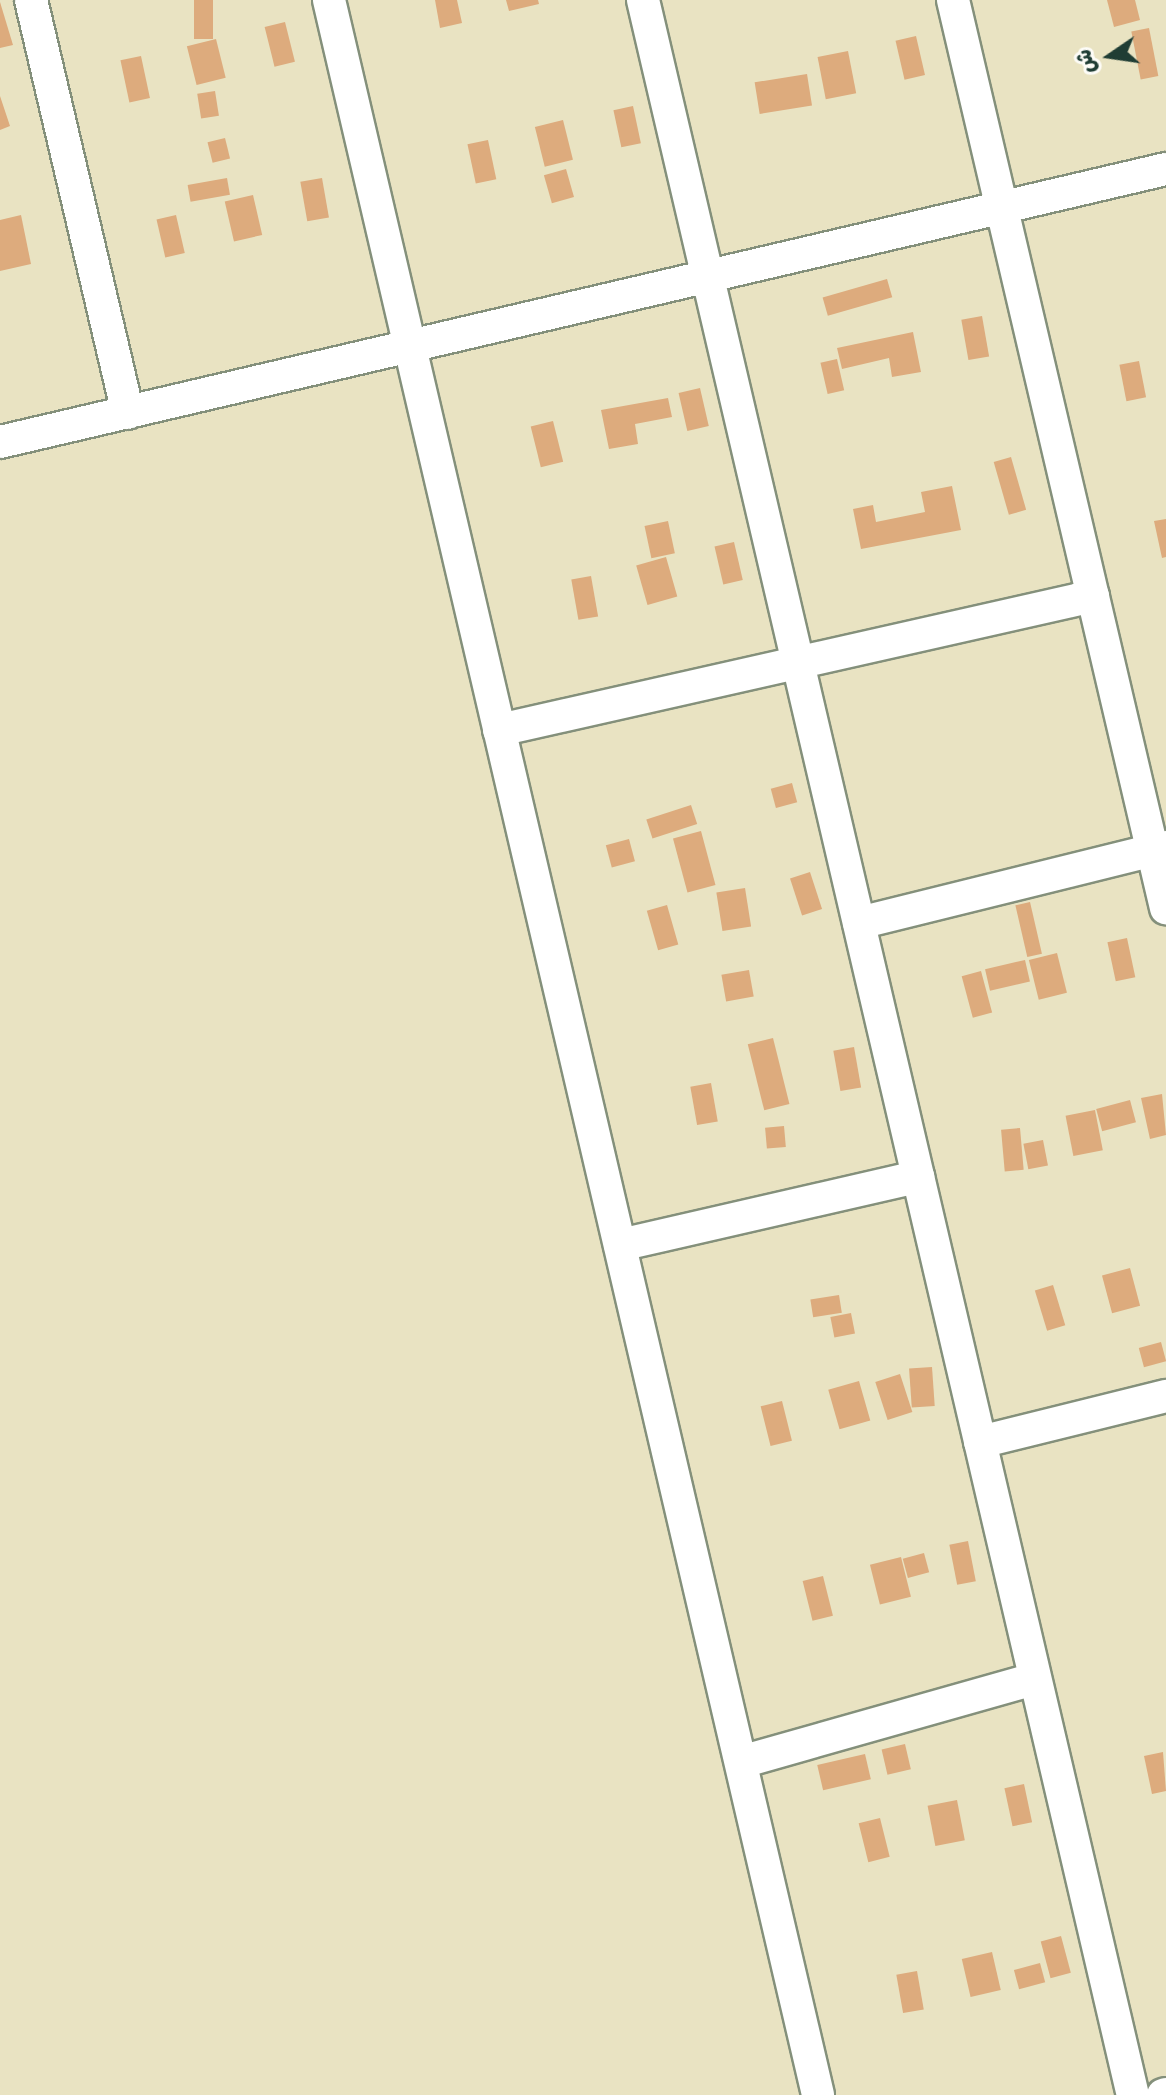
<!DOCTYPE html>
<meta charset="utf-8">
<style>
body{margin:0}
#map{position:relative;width:1166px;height:2095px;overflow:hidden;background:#e9e3c2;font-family:"Balsamiq Sans","Playpen Sans Arabic",sans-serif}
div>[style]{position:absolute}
.building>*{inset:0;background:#ddab7d;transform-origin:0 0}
.roads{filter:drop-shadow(2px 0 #84907b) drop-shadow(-2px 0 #84907b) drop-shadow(0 2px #84907b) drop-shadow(0 -2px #84907b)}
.street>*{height:32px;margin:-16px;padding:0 16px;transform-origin:16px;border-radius:16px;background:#fff}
span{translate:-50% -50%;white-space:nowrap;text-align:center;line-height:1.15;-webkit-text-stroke:8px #fdfcf7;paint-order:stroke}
.north{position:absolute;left:1070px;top:16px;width:80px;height:80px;-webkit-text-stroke:6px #fdfcf7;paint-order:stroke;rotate:257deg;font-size:22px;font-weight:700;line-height:32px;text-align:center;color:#1f3d34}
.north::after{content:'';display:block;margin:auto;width:28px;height:36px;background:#1f3d34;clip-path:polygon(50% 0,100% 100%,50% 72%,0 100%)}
</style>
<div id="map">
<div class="building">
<i style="left:194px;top:0;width:19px;height:39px"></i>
<i style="clip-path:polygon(435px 0,457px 0,462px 23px,440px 28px)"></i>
<i style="clip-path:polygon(506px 0,538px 0,539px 4px,509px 11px)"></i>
<i style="clip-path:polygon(1107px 0,1135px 0,1140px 20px,1114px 27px)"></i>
<i style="clip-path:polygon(0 2px,13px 45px,0 48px)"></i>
<i style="left:285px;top:22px;width:41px;height:21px;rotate:76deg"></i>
<i style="left:1149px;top:28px;width:49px;height:18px;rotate:79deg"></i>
<i style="left:916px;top:36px;width:40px;height:21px;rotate:77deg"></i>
<i style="left:216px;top:39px;width:40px;height:30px;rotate:76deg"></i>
<i style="left:848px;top:51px;width:43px;height:31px;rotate:79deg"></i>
<i style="left:141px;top:56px;width:43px;height:21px;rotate:78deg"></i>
<i style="left:807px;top:74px;width:32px;height:53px;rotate:81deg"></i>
<i style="left:215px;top:91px;width:25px;height:18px;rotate:81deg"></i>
<i style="clip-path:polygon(0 96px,10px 126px,0 130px)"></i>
<i style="left:633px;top:106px;width:38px;height:20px;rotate:78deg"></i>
<i style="left:563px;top:120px;width:41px;height:29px;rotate:76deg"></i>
<i style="left:225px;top:138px;width:21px;height:18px;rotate:76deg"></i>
<i style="left:488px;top:140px;width:40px;height:21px;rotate:78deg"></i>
<i style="left:566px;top:169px;width:29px;height:23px;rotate:74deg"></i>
<i style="left:227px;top:178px;width:17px;height:40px;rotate:80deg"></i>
<i style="left:322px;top:178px;width:40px;height:22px;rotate:80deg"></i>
<i style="left:253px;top:195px;width:41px;height:29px;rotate:77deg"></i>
<i style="clip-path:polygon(21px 215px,31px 264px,0 271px,0 220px)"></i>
<i style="left:176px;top:215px;width:39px;height:20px;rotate:77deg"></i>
<i style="left:887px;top:279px;width:19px;height:67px;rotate:74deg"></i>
<i style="left:982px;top:316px;width:41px;height:21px;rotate:80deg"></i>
<i style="clip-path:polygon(913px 332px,921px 372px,892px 377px,889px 358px,842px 369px,837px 348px)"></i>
<i style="left:837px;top:359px;width:32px;height:17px;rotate:77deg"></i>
<i style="left:1139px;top:361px;width:37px;height:20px;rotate:79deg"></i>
<i style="left:700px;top:388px;width:39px;height:22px;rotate:77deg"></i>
<i style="clip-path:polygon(668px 398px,672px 417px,635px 424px,638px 444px,609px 449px,601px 410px)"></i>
<i style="left:553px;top:421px;width:42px;height:23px;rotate:76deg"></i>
<i style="left:1011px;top:457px;width:55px;height:18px;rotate:74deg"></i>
<i style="clip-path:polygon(952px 486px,961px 530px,861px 549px,853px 509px,873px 505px,876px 522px,925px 512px,921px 492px)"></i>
<i style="clip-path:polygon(1166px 519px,1166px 557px,1162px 558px,1154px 521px)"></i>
<i style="left:668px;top:521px;width:33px;height:24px;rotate:78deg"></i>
<i style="left:734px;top:542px;width:39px;height:20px;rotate:77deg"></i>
<i style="left:666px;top:557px;width:41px;height:31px;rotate:74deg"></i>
<i style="left:591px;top:576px;width:41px;height:20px;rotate:80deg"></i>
<i style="left:792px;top:783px;width:20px;height:22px;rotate:75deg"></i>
<i style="left:691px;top:805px;width:20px;height:47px;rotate:72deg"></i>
<i style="left:701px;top:831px;width:56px;height:29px;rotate:75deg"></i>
<i style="left:629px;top:839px;width:23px;height:24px;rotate:75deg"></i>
<i style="left:810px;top:872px;width:39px;height:21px;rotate:72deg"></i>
<i style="left:745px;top:888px;width:39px;height:29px;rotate:81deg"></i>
<i style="left:1030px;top:902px;width:53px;height:15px;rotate:77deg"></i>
<i style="left:667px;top:905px;width:41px;height:21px;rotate:74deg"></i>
<i style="left:1127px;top:938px;width:40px;height:20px;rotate:78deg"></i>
<i style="left:1057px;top:953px;width:41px;height:29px;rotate:76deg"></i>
<i style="left:1025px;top:960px;width:22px;height:41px;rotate:77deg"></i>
<i style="left:749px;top:970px;width:27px;height:28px;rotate:80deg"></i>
<i style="left:981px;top:971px;width:43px;height:20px;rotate:75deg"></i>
<i style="left:773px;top:1038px;width:68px;height:26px;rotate:76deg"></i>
<i style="left:854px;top:1047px;width:41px;height:21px;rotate:80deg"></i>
<i style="left:711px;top:1083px;width:39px;height:21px;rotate:80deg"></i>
<i style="clip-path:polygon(1162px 1094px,1166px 1135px,1150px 1139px,1141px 1098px)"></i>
<i style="left:1130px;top:1100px;width:23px;height:35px;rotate:75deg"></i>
<i style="left:1095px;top:1110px;width:41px;height:30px;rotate:79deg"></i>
<i style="left:784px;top:1126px;width:21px;height:19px;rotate:85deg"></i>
<i style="left:1020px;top:1128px;width:42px;height:19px;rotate:85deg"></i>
<i style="left:1043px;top:1140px;width:26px;height:20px;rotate:79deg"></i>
<i style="left:1130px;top:1268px;width:39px;height:29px;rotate:75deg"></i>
<i style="left:1053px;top:1285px;width:42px;height:19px;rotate:73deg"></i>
<i style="left:839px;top:1295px;width:18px;height:29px;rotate:81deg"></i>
<i style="left:851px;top:1313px;width:21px;height:21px;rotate:79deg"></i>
<i style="left:1161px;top:1342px;width:20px;height:23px;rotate:75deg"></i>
<i style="left:932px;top:1367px;width:39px;height:23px;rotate:86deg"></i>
<i style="left:900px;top:1374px;width:40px;height:26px;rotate:72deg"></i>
<i style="left:859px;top:1381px;width:41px;height:32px;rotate:74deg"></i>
<i style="left:782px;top:1401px;width:41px;height:22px;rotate:76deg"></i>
<i style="left:968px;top:1541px;width:41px;height:19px;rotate:79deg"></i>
<i style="left:924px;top:1553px;width:20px;height:22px;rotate:75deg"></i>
<i style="left:901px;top:1557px;width:41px;height:32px;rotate:76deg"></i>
<i style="left:823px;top:1576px;width:41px;height:21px;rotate:76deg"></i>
<i style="left:905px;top:1744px;width:26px;height:24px;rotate:77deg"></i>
<i style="clip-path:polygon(1163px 1752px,1166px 1791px,1152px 1794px,1144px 1756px)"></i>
<i style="left:865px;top:1754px;width:26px;height:49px;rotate:77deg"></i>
<i style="left:1024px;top:1784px;width:39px;height:20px;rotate:78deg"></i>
<i style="left:957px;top:1800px;width:41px;height:30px;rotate:79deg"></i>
<i style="left:880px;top:1818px;width:40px;height:22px;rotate:76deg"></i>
<i style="left:1061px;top:1936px;width:38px;height:21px;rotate:75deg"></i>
<i style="left:992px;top:1952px;width:39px;height:31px;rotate:77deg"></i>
<i style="left:1040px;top:1963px;width:20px;height:27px;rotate:75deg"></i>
<i style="left:917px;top:1971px;width:39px;height:21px;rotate:80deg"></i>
</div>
<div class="roads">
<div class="street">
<i style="left:31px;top:0;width:424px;rotate:76.8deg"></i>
<i style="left:329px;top:0;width:2151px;rotate:76.86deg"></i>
<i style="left:643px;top:0;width:2152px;rotate:76.84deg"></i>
<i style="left:953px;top:0;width:933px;rotate:76.8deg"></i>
<i style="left:0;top:442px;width:1198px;rotate:-13.18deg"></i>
<i style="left:499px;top:730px;width:609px;rotate:-12.71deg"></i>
<i style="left:859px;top:923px;width:316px;rotate:-13.9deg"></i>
<i style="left:620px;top:1245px;width:306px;rotate:-12.9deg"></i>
<i style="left:980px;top:1442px;width:192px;rotate:-13.9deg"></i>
<i style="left:741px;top:1762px;width:305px;rotate:-15.8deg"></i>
<i style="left:1163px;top:2095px;width:3px;rotate:-18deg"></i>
</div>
</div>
<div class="north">ش</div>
</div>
